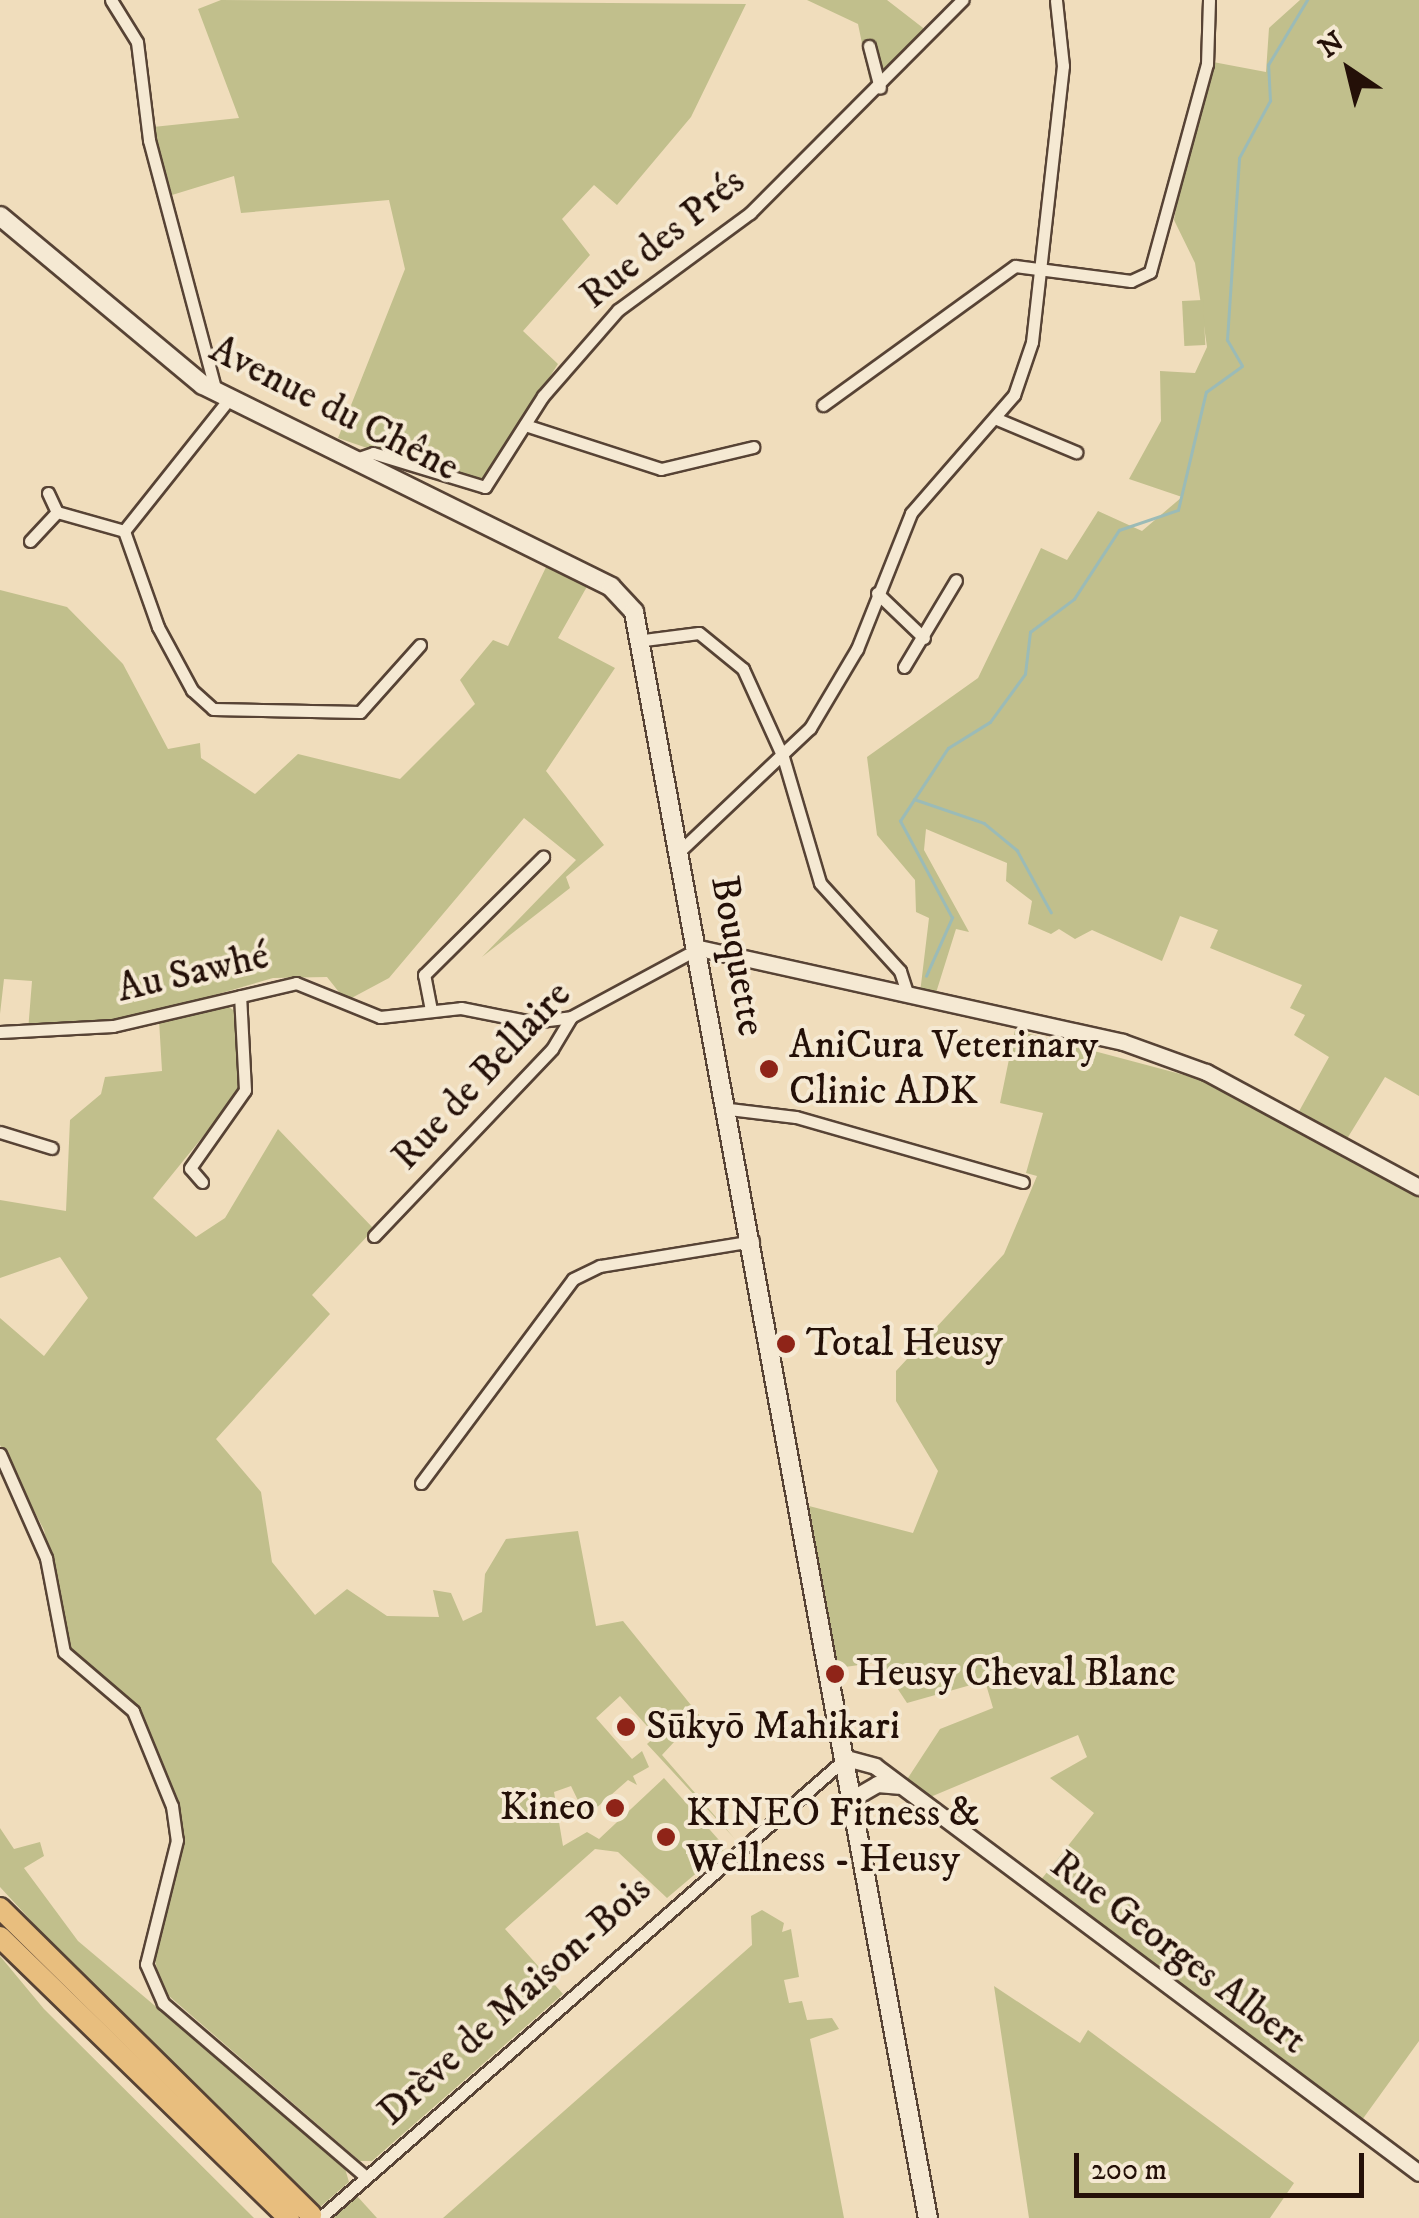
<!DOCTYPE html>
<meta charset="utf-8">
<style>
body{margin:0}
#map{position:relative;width:1419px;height:2218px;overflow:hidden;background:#f0ddbc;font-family:"IM FELL DW Pica",serif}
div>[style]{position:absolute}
.green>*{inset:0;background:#c1bf8c;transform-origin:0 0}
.stream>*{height:2.5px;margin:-1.25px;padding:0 1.25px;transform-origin:1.25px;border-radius:1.25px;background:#9bbbb7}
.roads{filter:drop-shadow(2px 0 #574335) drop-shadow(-2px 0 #574335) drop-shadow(0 2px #574335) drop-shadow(0 -2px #574335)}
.minor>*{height:11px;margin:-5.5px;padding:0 5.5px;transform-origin:5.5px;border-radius:5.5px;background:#f5e9d3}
.tertiary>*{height:15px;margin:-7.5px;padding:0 7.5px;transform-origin:7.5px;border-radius:7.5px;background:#f5e9d3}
.secondary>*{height:18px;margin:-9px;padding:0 9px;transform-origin:9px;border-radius:9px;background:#f5e9d3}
.motorway>*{height:20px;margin:-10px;padding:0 10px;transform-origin:10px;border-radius:10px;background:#e8be7e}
.dots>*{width:28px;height:28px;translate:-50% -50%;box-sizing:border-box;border:5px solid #f5e9d3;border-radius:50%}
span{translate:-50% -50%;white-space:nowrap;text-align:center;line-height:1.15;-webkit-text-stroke:8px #f5e9d3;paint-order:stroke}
.street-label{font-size:40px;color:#241008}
.poi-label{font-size:40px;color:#241008}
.left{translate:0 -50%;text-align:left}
.right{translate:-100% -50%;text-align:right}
.north{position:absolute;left:1299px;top:20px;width:100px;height:100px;-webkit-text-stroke:8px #f5e9d3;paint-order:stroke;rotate:325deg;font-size:28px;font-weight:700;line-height:40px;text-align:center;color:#241008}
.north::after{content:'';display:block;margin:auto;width:35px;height:45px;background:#241008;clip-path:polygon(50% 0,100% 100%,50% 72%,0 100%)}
.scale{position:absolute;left:1074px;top:2153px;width:290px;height:45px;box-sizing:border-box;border:5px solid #241008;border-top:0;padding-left:12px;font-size:30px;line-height:35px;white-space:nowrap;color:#241008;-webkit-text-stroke:8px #f5e9d3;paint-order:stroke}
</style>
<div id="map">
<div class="green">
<i style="clip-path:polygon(221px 0,746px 4px,691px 117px,617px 205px,594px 185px,562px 219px,590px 255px,523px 331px,558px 364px,484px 479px,466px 482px,338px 438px,405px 269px,389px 200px,241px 213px,234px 176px,172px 195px,153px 127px,239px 118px,198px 9px)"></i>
<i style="clip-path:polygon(807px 0,887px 0,927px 31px,871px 87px,858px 24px)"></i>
<i style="clip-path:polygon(1300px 0,1419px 0,1419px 1096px,1385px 1077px,1345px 1142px,1297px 1115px,1329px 1057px,1294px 1035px,1305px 1015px,1290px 1008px,1302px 985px,1210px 948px,1218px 930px,1180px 916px,1162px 961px,1092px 930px,1075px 939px,1059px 929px,1051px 934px,1028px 924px,1032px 901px,1006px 881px,1007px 863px,926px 829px,924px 850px,969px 932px,956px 929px,935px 996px,920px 993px,929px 918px,916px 912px,915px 880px,877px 835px,867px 757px,978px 678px,1041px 548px,1067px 560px,1098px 511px,1142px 531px,1182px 497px,1129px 479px,1161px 421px,1160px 371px,1195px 373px,1207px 347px,1195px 263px,1174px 220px,1183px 167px,1213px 62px,1266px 72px,1269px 28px)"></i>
<i style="left:1203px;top:300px;width:45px;height:21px;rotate:87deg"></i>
<i style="clip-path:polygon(548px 563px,589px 583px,558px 638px,615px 668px,546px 771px,604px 845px,566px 877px,570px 888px,482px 957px,576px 860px,524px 818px,389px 978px,346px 1001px,327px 977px,273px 978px,115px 1024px,28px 1031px,32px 981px,4px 979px,0 1014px,0 590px,67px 607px,123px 664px,168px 749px,200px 743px,201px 758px,255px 794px,298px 754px,400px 779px,475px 704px,460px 680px,493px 640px,508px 646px)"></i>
<i style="clip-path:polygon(226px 1005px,236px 1012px,240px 1091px,153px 1198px,196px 1237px,225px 1218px,278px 1129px,374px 1229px,312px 1295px,330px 1314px,216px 1439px,261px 1492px,272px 1562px,315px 1615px,347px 1589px,387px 1616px,439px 1617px,433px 1590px,451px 1593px,463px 1621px,482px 1612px,485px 1574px,506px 1539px,578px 1531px,596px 1626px,623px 1621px,699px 1715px,662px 1755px,735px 1839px,647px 1744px,656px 1736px,620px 1696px,596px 1718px,632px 1759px,642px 1751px,649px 1767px,633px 1776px,637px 1785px,628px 1780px,586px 1817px,571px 1786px,554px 1792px,563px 1846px,587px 1832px,599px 1839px,664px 1778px,726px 1848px,667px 1898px,618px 1852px,595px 1849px,505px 1929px,563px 1994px,372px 2161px,360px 2161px,162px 1990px,155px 1960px,182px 1842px,134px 1708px,72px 1653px,44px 1530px,0 1445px,0 1318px,44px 1356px,88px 1298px,60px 1257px,0 1278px,0 1200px,66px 1211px,70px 1120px,101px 1094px,105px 1077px,162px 1071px,159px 1020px)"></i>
<i style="clip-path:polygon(1015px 1030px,1203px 1080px,1419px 1197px,1419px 2041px,1362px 2120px,1040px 1881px,1094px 1813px,1050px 1778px,1087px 1757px,1078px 1735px,928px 1798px,906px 1781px,940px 1729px,993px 1708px,985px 1681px,907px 1703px,880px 1662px,838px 1668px,809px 1506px,913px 1533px,938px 1471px,896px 1401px,896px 1371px,1004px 1254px,1037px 1176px,1026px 1173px,1043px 1113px,1000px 1103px)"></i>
<i style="clip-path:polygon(0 1828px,14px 1849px,40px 1842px,44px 1856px,24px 1868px,78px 1941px,344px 2165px,349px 2182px,319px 2208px,46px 1937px,0 1887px)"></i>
<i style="clip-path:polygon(762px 1910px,784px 1923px,782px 1932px,791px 1929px,799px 1977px,784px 1980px,789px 2003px,802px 2001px,807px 2020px,832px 2018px,839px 2029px,810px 2039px,844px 2218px,443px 2218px,752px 1945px,751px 1916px)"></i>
<i style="clip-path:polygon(0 1956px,44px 2009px,254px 2218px,0 2218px)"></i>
<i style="clip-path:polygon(994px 1986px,1080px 2043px,1088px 2030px,1294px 2183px,1270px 2218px,1029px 2218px)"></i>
<i style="clip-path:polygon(357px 2196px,377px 2218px,332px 2218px,353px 2199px)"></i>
</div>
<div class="stream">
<i style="left:914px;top:799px;width:74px;rotate:18.9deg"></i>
<i style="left:984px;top:823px;width:43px;rotate:39.3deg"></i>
<i style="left:1017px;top:850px;width:71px;rotate:61.3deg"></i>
<i style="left:926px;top:976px;width:64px;rotate:-65.9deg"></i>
<i style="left:952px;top:918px;width:110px;rotate:-118.2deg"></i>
<i style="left:900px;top:821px;width:87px;rotate:-56.7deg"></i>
<i style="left:948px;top:748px;width:49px;rotate:-31.8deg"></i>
<i style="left:990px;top:722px;width:59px;rotate:-53.9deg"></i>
<i style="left:1025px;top:674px;width:42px;rotate:-83.2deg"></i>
<i style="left:1030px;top:632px;width:55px;rotate:-36.9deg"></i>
<i style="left:1074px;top:599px;width:82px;rotate:-56.9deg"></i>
<i style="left:1119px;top:530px;width:62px;rotate:-18.7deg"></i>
<i style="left:1178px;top:510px;width:121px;rotate:-76.7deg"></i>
<i style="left:1206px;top:392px;width:44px;rotate:-35.8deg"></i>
<i style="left:1242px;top:366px;width:30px;rotate:-120deg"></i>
<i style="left:1227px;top:340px;width:182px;rotate:-86.2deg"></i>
<i style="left:1239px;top:158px;width:65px;rotate:-61.5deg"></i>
<i style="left:1270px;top:101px;width:36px;rotate:-93deg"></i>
<i style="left:1268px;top:65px;width:76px;rotate:-59deg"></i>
</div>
<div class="roads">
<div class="minor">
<i style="left:111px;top:0;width:49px;rotate:58.2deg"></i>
<i style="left:137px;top:42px;width:99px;rotate:83deg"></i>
<i style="left:149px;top:140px;width:260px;rotate:75.1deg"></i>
<i style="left:869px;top:46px;width:43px;rotate:75.3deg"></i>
<i style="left:229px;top:399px;width:169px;rotate:128.5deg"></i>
<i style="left:124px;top:531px;width:102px;rotate:70.5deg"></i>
<i style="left:158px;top:627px;width:72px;rotate:61.6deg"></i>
<i style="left:192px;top:690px;width:28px;rotate:42deg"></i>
<i style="left:213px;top:709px;width:147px;rotate:1.2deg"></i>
<i style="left:360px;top:712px;width:90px;rotate:-48.2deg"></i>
<i style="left:823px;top:405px;width:237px;rotate:-35.9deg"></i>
<i style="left:1015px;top:266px;width:117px;rotate:7.4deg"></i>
<i style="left:1131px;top:281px;width:21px;rotate:-25deg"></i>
<i style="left:1150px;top:272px;width:216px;rotate:-74.7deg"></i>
<i style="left:1207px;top:64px;width:64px;rotate:-88.2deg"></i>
<i style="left:997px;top:419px;width:86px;rotate:22.7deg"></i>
<i style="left:525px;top:425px;width:143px;rotate:17.9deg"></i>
<i style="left:661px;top:469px;width:95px;rotate:-13.4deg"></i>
<i style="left:353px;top:460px;width:21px;rotate:-19deg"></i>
<i style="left:373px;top:453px;width:117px;rotate:16.9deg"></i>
<i style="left:485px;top:487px;width:108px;rotate:-57.5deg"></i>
<i style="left:543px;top:396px;width:114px;rotate:-48.9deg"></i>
<i style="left:618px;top:310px;width:164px;rotate:-36.3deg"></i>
<i style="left:750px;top:213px;width:301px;rotate:-45.1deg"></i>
<i style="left:48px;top:493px;width:21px;rotate:65deg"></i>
<i style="left:30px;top:541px;width:40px;rotate:-47deg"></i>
<i style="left:57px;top:512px;width:70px;rotate:15.8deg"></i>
<i style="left:877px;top:593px;width:65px;rotate:43.8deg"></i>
<i style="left:644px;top:640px;width:55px;rotate:-7.3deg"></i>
<i style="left:699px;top:633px;width:57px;rotate:39.3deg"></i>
<i style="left:743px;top:669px;width:97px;rotate:65.6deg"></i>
<i style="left:783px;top:757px;width:131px;rotate:73.6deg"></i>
<i style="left:820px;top:883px;width:119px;rotate:47.7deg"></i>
<i style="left:900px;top:971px;width:23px;rotate:72deg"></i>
<i style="left:904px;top:667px;width:101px;rotate:-59.1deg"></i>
<i style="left:682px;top:849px;width:176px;rotate:-43.4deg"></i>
<i style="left:810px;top:728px;width:92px;rotate:-59.3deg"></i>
<i style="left:857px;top:649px;width:146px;rotate:-68.3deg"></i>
<i style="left:911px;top:513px;width:157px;rotate:-48.9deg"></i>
<i style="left:1014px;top:395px;width:56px;rotate:-71.2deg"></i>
<i style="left:1032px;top:342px;width:278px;rotate:-83.6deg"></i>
<i style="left:1063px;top:66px;width:66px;rotate:-96.1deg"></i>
<i style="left:431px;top:1010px;width:36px;rotate:-101deg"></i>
<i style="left:424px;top:975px;width:168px;rotate:-44.8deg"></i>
<i style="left:0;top:1032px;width:113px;rotate:-3deg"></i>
<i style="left:113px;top:1026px;width:188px;rotate:-13.2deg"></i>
<i style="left:296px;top:983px;width:91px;rotate:22deg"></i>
<i style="left:380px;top:1017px;width:81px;rotate:-6.3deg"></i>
<i style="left:461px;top:1008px;width:72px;rotate:11.2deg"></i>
<i style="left:532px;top:1022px;width:39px;rotate:-7deg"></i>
<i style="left:729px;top:1109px;width:67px;rotate:6.8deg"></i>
<i style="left:796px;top:1117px;width:236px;rotate:16deg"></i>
<i style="left:0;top:1132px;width:54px;rotate:17.1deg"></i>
<i style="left:202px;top:1182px;width:18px;rotate:-131deg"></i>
<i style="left:190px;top:1168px;width:95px;rotate:-54.8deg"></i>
<i style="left:245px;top:1090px;width:94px;rotate:-93deg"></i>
<i style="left:374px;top:1236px;width:258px;rotate:-46.4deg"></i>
<i style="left:552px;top:1049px;width:37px;rotate:-59deg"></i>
<i style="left:571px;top:1017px;width:145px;rotate:-28.3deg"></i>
<i style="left:0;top:1454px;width:114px;rotate:66.1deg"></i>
<i style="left:46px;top:1558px;width:96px;rotate:79.2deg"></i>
<i style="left:64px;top:1652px;width:91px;rotate:40.5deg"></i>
<i style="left:133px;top:1711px;width:103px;rotate:67.7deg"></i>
<i style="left:172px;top:1806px;width:34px;rotate:82deg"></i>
<i style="left:177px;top:1840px;width:128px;rotate:104deg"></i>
<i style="left:146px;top:1964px;width:43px;rotate:66.4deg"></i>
<i style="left:163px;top:2003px;width:267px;rotate:40.6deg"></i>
<i style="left:421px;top:1483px;width:254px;rotate:-53.3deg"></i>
<i style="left:573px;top:1279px;width:30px;rotate:-26deg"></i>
<i style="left:600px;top:1266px;width:155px;rotate:-9.3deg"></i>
<i style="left:320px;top:2218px;width:699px;rotate:-41.17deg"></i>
</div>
<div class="tertiary">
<i style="left:699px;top:948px;width:434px;rotate:12.5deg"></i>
<i style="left:1123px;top:1042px;width:88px;rotate:19.9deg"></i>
<i style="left:1206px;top:1072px;width:242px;rotate:28.4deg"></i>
<i style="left:846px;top:1758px;width:30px;rotate:15deg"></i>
<i style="left:875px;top:1766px;width:679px;rotate:36.8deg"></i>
<i style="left:853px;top:1798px;width:28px;rotate:-30deg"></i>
<i style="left:877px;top:1784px;width:21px;rotate:5deg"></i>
</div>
<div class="secondary">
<i style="left:0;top:216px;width:264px;rotate:39.8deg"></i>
<i style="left:203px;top:385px;width:455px;rotate:26.3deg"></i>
<i style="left:611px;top:587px;width:34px;rotate:47deg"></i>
<i style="left:634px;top:612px;width:1633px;rotate:79.63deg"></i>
</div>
<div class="motorway">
<i style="left:0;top:1908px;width:437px;rotate:44.6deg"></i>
<i style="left:0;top:1937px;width:403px;rotate:44.2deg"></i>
</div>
</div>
<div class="dots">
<i style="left:769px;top:1069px;background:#8f2418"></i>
<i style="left:786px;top:1344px;background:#8f2418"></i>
<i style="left:835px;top:1674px;background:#8f2418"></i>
<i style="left:626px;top:1727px;background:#8f2418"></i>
<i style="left:615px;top:1808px;background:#8f2418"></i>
<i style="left:666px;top:1837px;background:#8f2418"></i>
</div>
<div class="street-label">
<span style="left:663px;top:239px;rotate:-39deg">Rue des Prés</span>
<span style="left:334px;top:409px;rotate:27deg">Avenue du Chêne</span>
<span style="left:737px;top:956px;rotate:80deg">Bouquette</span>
<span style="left:193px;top:973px;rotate:-13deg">Au Sawhé</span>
<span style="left:482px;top:1076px;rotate:-47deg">Rue de Bellaire</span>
<span style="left:1178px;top:1953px;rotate:37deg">Rue Georges Albert</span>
<span style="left:515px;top:2001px;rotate:-42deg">Drève de Maison-Bois</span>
</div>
<div class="poi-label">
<span class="left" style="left:789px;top:1069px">AniCura Veterinary<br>Clinic ADK</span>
<span class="left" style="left:806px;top:1344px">Total Heusy</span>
<span class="left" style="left:855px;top:1674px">Heusy Cheval Blanc</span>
<span class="left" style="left:646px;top:1727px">Sūkyō Mahikari</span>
<span class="right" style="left:595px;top:1808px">Kineo</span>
<span class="left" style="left:686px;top:1837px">KINEO Fitness &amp;<br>Wellness - Heusy</span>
</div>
<div class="north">N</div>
<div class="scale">200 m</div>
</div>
